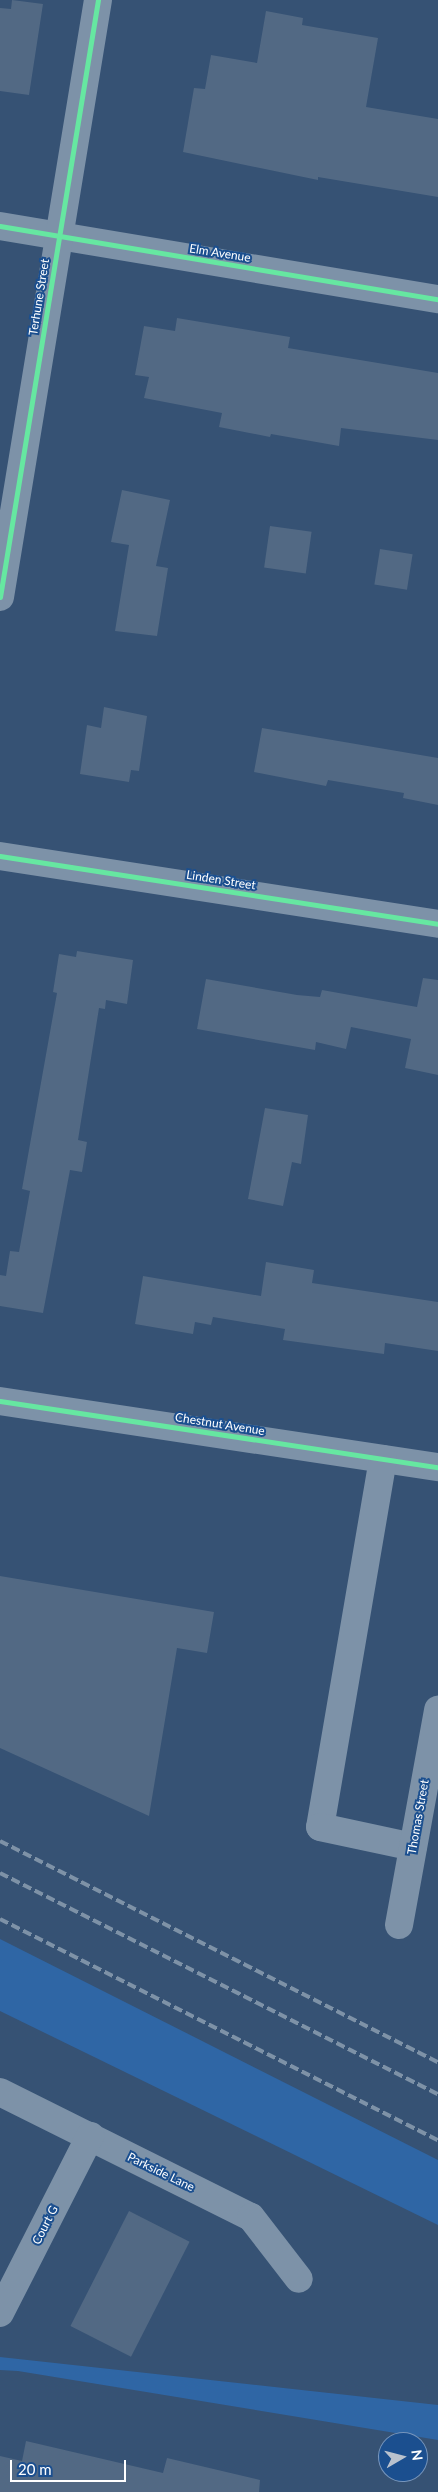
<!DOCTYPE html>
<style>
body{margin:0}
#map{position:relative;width:438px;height:2492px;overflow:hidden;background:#365274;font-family:Lato,sans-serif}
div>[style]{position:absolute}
.green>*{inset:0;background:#2f66a5}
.building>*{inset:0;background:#526984;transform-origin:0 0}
.minor>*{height:28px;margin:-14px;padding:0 14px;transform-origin:14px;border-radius:14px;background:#7d92a8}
.rail>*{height:4px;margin-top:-2px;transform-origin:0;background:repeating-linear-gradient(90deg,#7e92a7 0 9px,transparent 0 13px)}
.cycleway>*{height:5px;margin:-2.5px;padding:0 2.5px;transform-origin:2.5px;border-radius:2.5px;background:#66e7a1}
span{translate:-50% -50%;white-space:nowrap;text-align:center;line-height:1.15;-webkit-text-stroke:4px #1b4f8f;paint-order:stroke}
.street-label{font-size:12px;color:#fff}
.north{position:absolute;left:378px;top:2432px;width:50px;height:50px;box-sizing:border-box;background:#1b4f8f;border:1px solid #7695bc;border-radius:50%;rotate:82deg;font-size:14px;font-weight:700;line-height:20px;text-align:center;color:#fff}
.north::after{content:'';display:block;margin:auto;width:18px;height:22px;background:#b9c2ce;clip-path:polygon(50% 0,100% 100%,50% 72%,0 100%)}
.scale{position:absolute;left:10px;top:2460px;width:116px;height:22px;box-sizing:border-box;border:2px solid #fff;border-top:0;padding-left:6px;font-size:15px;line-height:18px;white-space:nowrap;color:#fff;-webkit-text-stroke:4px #1b4f8f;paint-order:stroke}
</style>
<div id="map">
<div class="green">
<i style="clip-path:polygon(0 1939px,438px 2160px,438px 2225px,0 2011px)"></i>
<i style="clip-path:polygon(0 2357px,438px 2405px,438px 2440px,18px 2371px,0 2370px)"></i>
</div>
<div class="building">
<i style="clip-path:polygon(12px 0,43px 4px,29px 95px,0 91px,0 8px,11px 9px)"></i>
<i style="clip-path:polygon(266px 11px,303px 18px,302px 25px,378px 38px,366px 107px,438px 119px,438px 197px,318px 177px,318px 180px,183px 152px,194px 88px,205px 89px,211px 55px,257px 63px)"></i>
<i style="clip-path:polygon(177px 318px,290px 337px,288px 348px,438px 373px,438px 440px,341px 428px,339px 446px,271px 434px,270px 437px,219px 427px,222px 413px,144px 398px,149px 377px,135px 375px,144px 326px,175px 331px)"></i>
<i style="clip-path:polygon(122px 490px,170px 500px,156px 566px,168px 568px,157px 636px,115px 631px,129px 545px,111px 542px)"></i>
<i style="left:270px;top:526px;width:42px;height:42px;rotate:8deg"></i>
<i style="left:380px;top:549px;width:33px;height:36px;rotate:9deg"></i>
<i style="clip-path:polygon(104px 707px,147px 716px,139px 771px,131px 770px,129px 782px,80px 774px,87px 725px,101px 728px)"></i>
<i style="clip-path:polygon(262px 728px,438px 758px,438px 805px,403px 798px,404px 793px,328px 780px,326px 786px,254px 772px)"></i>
<i style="clip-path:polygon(77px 951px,133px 960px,127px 1004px,106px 1000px,105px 1009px,99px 1008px,78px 1140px,87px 1142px,82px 1172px,70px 1170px,43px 1313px,0 1306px,0 1275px,6px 1276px,10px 1251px,19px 1252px,30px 1191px,22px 1189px,57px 993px,53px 992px,59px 954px,76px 957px)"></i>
<i style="clip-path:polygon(423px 978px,438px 980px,438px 1075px,405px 1068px,411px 1039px,351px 1027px,346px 1049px,316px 1042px,315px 1050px,197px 1029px,206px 979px,297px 995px,320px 997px,322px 990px,417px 1007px)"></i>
<i style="clip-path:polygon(265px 1108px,308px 1115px,301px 1164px,292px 1162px,283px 1206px,248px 1199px)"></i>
<i style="clip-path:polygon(266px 1262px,314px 1270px,312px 1283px,438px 1302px,438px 1351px,385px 1343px,384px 1354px,283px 1340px,285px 1329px,213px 1317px,211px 1325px,195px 1322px,193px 1334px,135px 1324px,143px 1276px,261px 1296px)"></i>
<i style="clip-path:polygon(0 1576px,214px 1612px,207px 1653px,177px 1648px,149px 1816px,0 1748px)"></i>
<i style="left:129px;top:2211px;width:68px;height:129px;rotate:27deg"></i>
<i style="clip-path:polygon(26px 2441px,163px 2473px,167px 2458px,260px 2480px,259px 2492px,0 2492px,0 2456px,22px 2461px)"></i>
</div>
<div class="minor">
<i style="left:0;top:226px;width:444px;rotate:9.5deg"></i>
<i style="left:0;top:597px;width:605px;rotate:-80.68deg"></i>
<i style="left:0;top:856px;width:443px;rotate:8.8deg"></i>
<i style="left:0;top:1401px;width:443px;rotate:8.6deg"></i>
<i style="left:383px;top:1459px;width:373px;rotate:99.7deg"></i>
<i style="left:320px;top:1827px;width:95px;rotate:12.1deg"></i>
<i style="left:399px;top:1925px;width:219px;rotate:-79.7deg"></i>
<i style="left:0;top:2092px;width:280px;rotate:26.5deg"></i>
<i style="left:251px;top:2217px;width:78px;rotate:52.3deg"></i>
<i style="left:0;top:2313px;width:199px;rotate:-63deg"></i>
</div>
<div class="rail">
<i style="left:0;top:1841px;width:491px;rotate:26.8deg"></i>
<i style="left:0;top:1873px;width:491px;rotate:26.8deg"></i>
<i style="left:0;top:1919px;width:491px;rotate:26.8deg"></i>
</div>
<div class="cycleway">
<i style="left:0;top:226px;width:444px;rotate:9.5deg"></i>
<i style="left:0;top:597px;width:605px;rotate:-80.68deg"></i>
<i style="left:0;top:856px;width:443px;rotate:8.8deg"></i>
<i style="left:0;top:1401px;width:443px;rotate:8.6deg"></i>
</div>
<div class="street-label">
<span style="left:220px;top:253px;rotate:9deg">Elm Avenue</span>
<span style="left:39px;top:297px;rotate:-81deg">Terhune Street</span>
<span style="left:221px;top:880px;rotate:9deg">Linden Street</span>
<span style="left:220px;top:1424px;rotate:9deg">Chestnut Avenue</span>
<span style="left:418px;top:1817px;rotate:-80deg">Thomas Street</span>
<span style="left:161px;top:2172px;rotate:26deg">Parkside Lane</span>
<span style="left:45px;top:2225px;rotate:-63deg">Court G</span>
</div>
<div class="north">N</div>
<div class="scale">20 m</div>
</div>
